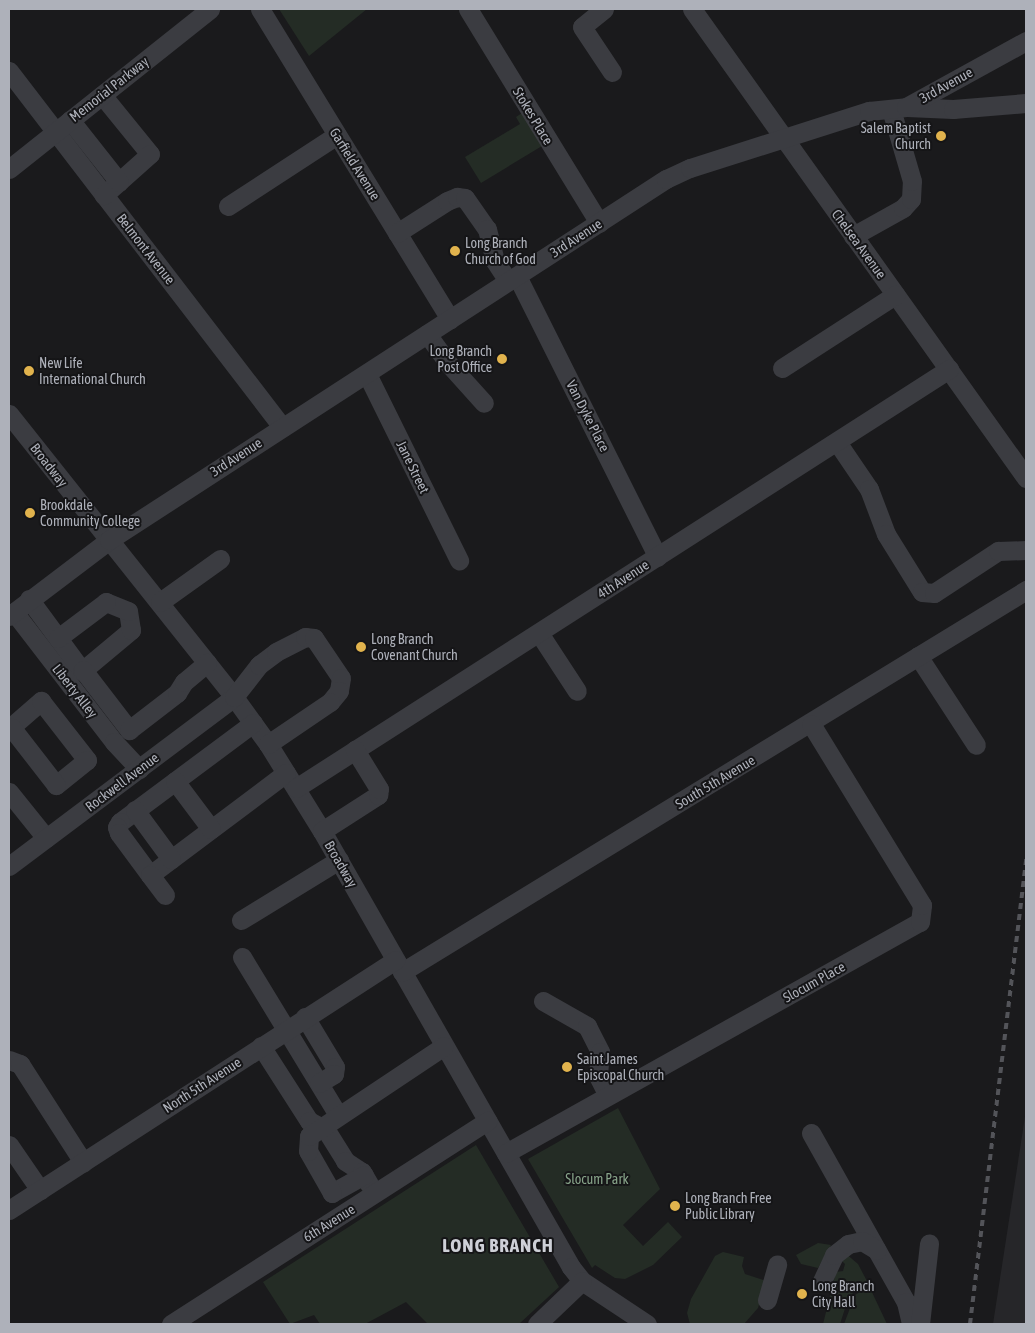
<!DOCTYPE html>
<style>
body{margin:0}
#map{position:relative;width:1035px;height:1333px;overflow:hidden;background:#1a1a1c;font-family:"Asap Condensed",sans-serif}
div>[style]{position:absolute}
.built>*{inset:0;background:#262629}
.green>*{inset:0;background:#242c25}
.minor>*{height:19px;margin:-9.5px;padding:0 9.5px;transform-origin:9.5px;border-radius:9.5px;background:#3b3c41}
.rail>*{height:4px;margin-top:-2px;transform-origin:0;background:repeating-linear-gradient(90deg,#535459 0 6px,transparent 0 11px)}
.dots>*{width:14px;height:14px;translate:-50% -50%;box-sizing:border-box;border:2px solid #151517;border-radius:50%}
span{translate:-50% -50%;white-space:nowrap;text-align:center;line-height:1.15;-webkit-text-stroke:4px #151517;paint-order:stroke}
.street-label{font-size:14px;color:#aeb1ba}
.poi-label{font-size:14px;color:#aeb1ba}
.right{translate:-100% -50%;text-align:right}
.left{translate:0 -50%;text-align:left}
.park-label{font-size:14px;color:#87a389}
.district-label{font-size:19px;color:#ced0d7;font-weight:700;letter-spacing:1px}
.frame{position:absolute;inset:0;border:10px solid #aeb1ba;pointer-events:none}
</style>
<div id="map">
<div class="built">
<i style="clip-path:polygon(1026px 1110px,1026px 1324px,993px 1324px)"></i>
</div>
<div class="green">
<i style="clip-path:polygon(279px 9px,367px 9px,309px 56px)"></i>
<i style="clip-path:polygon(522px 113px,542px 146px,481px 183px,465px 157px,520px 124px,516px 117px)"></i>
<i style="clip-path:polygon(618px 1108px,660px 1189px,623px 1225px,643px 1246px,668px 1222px,682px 1237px,653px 1265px,625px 1279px,615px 1278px,595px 1265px,592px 1268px,528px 1159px)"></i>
<i style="clip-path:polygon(476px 1145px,559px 1287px,519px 1324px,428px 1324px,406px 1302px,365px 1324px,320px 1324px,314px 1315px,290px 1324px,263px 1282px)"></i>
<i style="clip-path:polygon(818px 1243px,831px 1245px,818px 1268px,801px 1264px,796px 1255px)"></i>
<i style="clip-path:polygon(723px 1252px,744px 1257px,742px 1266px,745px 1274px,766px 1281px,758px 1308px,744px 1324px,690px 1324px,687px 1313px,691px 1299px,715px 1256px)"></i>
<i style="clip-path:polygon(845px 1253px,858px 1264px,868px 1283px,849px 1296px,840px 1324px,823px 1324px,836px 1272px,843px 1271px,845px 1264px,840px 1259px)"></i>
<i style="clip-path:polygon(869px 1286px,887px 1324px,844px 1324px,855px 1295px)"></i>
</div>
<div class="minor">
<i style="left:260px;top:9px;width:364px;rotate:58.5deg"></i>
<i style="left:468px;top:9px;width:251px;rotate:58.5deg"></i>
<i style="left:604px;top:9px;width:28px;rotate:141deg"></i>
<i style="left:582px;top:27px;width:54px;rotate:56.3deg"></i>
<i style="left:692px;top:9px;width:576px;rotate:54.54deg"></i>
<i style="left:9px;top:71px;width:449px;rotate:52.5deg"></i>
<i style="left:102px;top:95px;width:76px;rotate:50.9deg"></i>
<i style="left:150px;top:154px;width:62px;rotate:138.3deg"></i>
<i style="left:907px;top:107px;width:46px;rotate:2.5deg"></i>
<i style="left:953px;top:109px;width:73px;rotate:-4.7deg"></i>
<i style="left:70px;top:120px;width:79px;rotate:51.7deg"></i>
<i style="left:9px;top:169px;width:257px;rotate:-38.5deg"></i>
<i style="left:228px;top:206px;width:130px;rotate:-33.1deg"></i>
<i style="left:397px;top:233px;width:59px;rotate:-32.6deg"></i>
<i style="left:447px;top:201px;width:11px;rotate:-22deg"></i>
<i style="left:457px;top:197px;width:8px;rotate:7deg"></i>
<i style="left:465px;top:198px;width:38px;rotate:55deg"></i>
<i style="left:487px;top:229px;width:33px;rotate:76deg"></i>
<i style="left:495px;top:261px;width:24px;rotate:57deg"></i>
<i style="left:853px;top:236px;width:57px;rotate:-29.2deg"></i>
<i style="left:903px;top:208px;width:12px;rotate:-48deg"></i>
<i style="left:911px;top:199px;width:18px;rotate:-87deg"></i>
<i style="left:912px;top:181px;width:75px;rotate:-106.3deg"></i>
<i style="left:517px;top:276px;width:314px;rotate:63.4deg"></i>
<i style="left:427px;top:334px;width:34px;rotate:54deg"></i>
<i style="left:447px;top:362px;width:55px;rotate:47.9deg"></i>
<i style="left:782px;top:368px;width:135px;rotate:-32.9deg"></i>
<i style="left:367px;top:374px;width:208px;rotate:63.7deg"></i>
<i style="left:9px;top:414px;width:362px;rotate:51.5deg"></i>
<i style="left:234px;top:697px;width:58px;rotate:54.1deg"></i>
<i style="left:268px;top:744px;width:102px;rotate:58.2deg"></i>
<i style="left:322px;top:831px;width:502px;rotate:60.27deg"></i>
<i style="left:571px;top:1267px;width:18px;rotate:52deg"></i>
<i style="left:582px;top:1281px;width:78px;rotate:33.5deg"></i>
<i style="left:837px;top:442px;width:57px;rotate:55.8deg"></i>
<i style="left:869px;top:489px;width:48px;rotate:69.3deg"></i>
<i style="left:886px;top:534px;width:68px;rotate:58.2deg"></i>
<i style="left:922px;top:592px;width:12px;rotate:5deg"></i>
<i style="left:934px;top:593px;width:77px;rotate:-33.3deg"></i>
<i style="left:998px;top:551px;width:28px;rotate:-2deg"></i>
<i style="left:29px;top:599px;width:89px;rotate:53.6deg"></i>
<i style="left:82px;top:671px;width:64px;rotate:-39.9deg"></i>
<i style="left:131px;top:630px;width:19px;rotate:-99deg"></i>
<i style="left:128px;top:611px;width:24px;rotate:-158deg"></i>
<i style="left:106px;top:602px;width:60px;rotate:143.1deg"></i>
<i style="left:160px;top:602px;width:74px;rotate:-35.6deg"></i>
<i style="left:14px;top:612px;width:164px;rotate:52.4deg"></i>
<i style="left:114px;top:742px;width:37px;rotate:47deg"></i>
<i style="left:9px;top:616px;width:126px;rotate:-37.2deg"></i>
<i style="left:109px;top:540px;width:664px;rotate:-32.95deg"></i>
<i style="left:666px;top:179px;width:26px;rotate:-25deg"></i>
<i style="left:690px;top:168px;width:188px;rotate:-17.7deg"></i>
<i style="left:869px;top:111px;width:37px;rotate:-6deg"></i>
<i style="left:906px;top:107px;width:137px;rotate:-28.8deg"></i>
<i style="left:539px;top:633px;width:69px;rotate:56.8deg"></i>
<i style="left:918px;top:656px;width:106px;rotate:56.9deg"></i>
<i style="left:83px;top:670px;width:76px;rotate:52.5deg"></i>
<i style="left:129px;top:730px;width:61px;rotate:-37.6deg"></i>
<i style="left:177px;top:693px;width:13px;rotate:-58deg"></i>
<i style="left:184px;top:682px;width:30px;rotate:-40deg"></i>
<i style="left:253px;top:723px;width:166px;rotate:143.3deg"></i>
<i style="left:120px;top:822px;width:6px;rotate:121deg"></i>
<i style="left:117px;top:827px;width:6px;rotate:72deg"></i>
<i style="left:119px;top:833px;width:52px;rotate:53.6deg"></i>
<i style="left:150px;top:875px;width:170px;rotate:-36.9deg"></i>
<i style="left:9px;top:728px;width:2px;rotate:-27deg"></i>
<i style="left:11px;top:727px;width:40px;rotate:-41deg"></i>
<i style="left:41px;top:701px;width:75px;rotate:52.1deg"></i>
<i style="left:87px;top:760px;width:40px;rotate:141deg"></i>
<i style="left:56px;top:785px;width:73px;rotate:-127.8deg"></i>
<i style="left:175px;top:781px;width:60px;rotate:53.1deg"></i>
<i style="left:296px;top:788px;width:776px;rotate:-32.69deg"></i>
<i style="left:9px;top:792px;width:59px;rotate:51.2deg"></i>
<i style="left:135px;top:810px;width:61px;rotate:53.7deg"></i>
<i style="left:322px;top:831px;width:67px;rotate:-32.7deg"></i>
<i style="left:378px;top:795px;width:6px;rotate:-81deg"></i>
<i style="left:379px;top:789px;width:46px;rotate:-121.6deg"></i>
<i style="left:9px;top:866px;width:281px;rotate:-36.9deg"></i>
<i style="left:234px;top:697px;width:41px;rotate:-52deg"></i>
<i style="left:259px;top:665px;width:21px;rotate:-37deg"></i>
<i style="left:276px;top:652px;width:33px;rotate:-27deg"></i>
<i style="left:305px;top:637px;width:9px;rotate:6deg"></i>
<i style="left:314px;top:638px;width:48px;rotate:56deg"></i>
<i style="left:341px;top:678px;width:13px;rotate:99deg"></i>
<i style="left:339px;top:691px;width:14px;rotate:129deg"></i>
<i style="left:330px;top:702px;width:75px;rotate:145.9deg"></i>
<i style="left:150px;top:875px;width:25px;rotate:53deg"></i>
<i style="left:241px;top:920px;width:115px;rotate:-31.5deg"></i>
<i style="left:242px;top:957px;width:185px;rotate:58.7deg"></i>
<i style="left:402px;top:972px;width:732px;rotate:-31.47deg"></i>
<i style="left:543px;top:1001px;width:51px;rotate:29.6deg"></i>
<i style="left:587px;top:1026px;width:29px;rotate:63deg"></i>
<i style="left:600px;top:1052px;width:24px;rotate:95deg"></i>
<i style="left:598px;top:1076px;width:22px;rotate:63deg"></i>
<i style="left:305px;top:1017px;width:58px;rotate:59deg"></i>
<i style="left:335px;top:1067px;width:7px;rotate:98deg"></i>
<i style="left:334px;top:1074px;width:17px;rotate:149deg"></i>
<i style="left:261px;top:1046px;width:89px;rotate:57.4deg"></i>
<i style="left:309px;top:1121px;width:19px;rotate:28deg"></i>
<i style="left:326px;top:1130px;width:36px;rotate:58deg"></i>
<i style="left:345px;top:1161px;width:20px;rotate:33deg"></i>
<i style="left:362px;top:1172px;width:14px;rotate:60deg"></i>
<i style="left:9px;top:1060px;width:12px;rotate:20deg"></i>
<i style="left:20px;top:1064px;width:117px;rotate:57.3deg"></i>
<i style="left:811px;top:1133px;width:194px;rotate:60.7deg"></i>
<i style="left:906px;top:1302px;width:23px;rotate:77deg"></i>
<i style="left:9px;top:1145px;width:55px;rotate:55.4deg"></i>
<i style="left:506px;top:1153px;width:474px;rotate:-29.2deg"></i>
<i style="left:920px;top:922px;width:17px;rotate:-83deg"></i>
<i style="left:922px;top:905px;width:212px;rotate:-121.5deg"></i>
<i style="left:364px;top:1175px;width:37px;rotate:151deg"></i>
<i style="left:332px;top:1193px;width:48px;rotate:-119.7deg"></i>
<i style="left:308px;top:1151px;width:15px;rotate:-86deg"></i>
<i style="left:309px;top:1136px;width:162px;rotate:-33.7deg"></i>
<i style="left:9px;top:1210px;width:460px;rotate:-32.9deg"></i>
<i style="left:822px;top:1281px;width:29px;rotate:-65deg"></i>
<i style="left:834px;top:1255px;width:18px;rotate:-38deg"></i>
<i style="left:848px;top:1244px;width:14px;rotate:-12deg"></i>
<i style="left:862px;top:1241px;width:17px;rotate:31deg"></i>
<i style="left:767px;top:1300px;width:37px;rotate:-74deg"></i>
<i style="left:171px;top:1324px;width:376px;rotate:-32.7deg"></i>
<i style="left:537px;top:1324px;width:62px;rotate:-43.7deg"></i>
<i style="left:920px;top:1324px;width:81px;rotate:-83.6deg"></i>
</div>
<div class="rail">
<i style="left:970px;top:1324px;width:469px;rotate:-83.1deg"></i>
</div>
<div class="dots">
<i style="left:941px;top:136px;background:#e1b34d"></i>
<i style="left:455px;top:251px;background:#e1b34d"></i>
<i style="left:502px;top:359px;background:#e1b34d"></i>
<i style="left:29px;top:371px;background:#e1b34d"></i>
<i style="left:30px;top:513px;background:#e1b34d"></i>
<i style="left:361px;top:647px;background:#e1b34d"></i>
<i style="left:567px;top:1067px;background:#e1b34d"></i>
<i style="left:675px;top:1206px;background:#e1b34d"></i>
<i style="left:802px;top:1294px;background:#e1b34d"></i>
</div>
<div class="street-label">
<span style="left:946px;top:85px;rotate:-29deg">3rd Avenue</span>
<span style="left:109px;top:89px;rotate:-38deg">Memorial Parkway</span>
<span style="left:533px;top:116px;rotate:59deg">Stokes Place</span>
<span style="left:355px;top:164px;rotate:58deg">Garfield Avenue</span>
<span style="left:576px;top:238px;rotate:-33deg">3rd Avenue</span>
<span style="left:859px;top:244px;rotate:54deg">Chelsea Avenue</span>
<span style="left:146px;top:249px;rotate:52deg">Belmont Avenue</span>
<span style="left:588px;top:416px;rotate:63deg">Van Dyke Place</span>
<span style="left:236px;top:457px;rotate:-33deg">3rd Avenue</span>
<span style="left:49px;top:465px;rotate:52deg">Broadway</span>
<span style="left:413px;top:467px;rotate:64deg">Jane Street</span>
<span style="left:623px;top:579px;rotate:-33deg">4th Avenue</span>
<span style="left:75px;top:691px;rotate:52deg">Liberty Alley</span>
<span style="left:122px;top:782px;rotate:-37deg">Rockwell Avenue</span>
<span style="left:715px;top:782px;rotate:-31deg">South 5th Avenue</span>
<span style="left:341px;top:864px;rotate:60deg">Broadway</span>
<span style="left:814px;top:982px;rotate:-29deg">Slocum Place</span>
<span style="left:202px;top:1085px;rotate:-33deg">North 5th Avenue</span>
<span style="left:329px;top:1223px;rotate:-32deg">6th Avenue</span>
</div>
<div class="poi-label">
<span class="right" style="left:931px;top:136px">Salem Baptist<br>Church</span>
<span class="left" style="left:465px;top:251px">Long Branch<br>Church of God</span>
<span class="right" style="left:492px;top:359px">Long Branch<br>Post Office</span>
<span class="left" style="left:39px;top:371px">New Life<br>International Church</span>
<span class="left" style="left:40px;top:513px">Brookdale<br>Community College</span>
<span class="left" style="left:371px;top:647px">Long Branch<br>Covenant Church</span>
<span class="left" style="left:577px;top:1067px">Saint James<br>Episcopal Church</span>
<span class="left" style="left:685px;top:1206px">Long Branch Free<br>Public Library</span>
<span class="left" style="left:812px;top:1294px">Long Branch<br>City Hall</span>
</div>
<div class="park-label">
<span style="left:597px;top:1179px">Slocum Park</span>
</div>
<div class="district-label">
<span style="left:498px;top:1246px">LONG BRANCH</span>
</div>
<div class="frame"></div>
</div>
